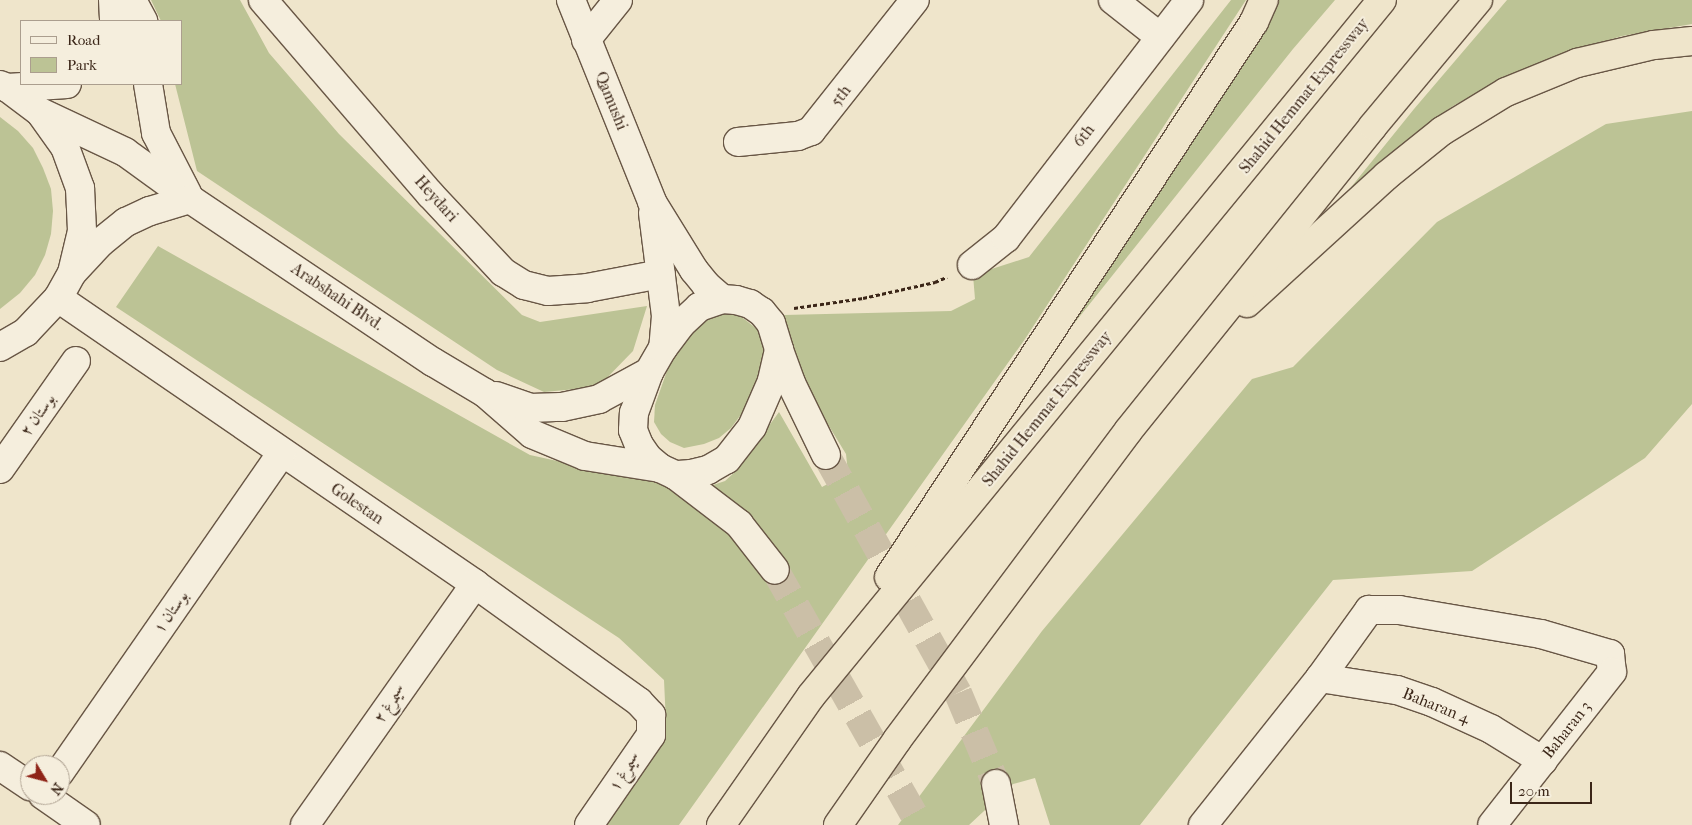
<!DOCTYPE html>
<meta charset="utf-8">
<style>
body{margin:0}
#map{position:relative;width:1692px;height:825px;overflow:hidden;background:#efe5cb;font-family:"IM FELL French Canon",Amiri,serif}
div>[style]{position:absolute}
.green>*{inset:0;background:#bcc395}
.minor-tunnel>*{height:28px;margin-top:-14px;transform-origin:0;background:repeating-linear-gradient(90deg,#cbbfa7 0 28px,transparent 0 42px)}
.path>*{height:3px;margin-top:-1.5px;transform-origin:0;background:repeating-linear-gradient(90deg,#3b2618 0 4px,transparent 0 6.5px)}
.roads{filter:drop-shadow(1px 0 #685645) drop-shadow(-1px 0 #685645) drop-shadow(0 1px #685645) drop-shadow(0 -1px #685645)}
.minor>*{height:28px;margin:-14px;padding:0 14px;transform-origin:14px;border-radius:14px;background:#f5eedd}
.highway>*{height:28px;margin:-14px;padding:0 14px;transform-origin:14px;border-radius:14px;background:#efe5cb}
span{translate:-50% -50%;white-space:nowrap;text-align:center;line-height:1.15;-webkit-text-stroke:4px #f5eedd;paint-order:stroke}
.street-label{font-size:16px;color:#3b2618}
.legend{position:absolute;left:20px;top:20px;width:162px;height:65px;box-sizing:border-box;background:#f5eedd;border:1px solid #ab9e8e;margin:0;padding:6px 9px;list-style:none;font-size:15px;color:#3b2618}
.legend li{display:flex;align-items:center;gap:10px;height:25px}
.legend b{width:25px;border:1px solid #ab9e8e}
.north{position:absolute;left:20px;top:755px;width:50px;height:50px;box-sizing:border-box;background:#f5eedd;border:1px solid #ab9e8e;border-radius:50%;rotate:127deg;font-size:14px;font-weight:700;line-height:20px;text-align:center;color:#3b2618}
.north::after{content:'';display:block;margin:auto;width:18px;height:22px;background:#8f2418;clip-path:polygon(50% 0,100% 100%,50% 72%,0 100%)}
.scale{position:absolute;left:1510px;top:782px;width:82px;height:22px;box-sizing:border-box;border:2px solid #3b2618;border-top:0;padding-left:6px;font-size:15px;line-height:18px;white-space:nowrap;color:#3b2618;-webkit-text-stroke:4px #f5eedd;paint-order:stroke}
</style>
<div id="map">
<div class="green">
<i style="clip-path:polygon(151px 0,240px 0,269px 53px,339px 134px,522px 315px,540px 322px,647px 306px,633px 351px,598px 387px,544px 392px,497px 370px,197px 171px,175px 84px,181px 84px,181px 21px,161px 21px)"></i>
<i style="clip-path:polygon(1231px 0,1246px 0,1025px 339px,679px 825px,602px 825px,666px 724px,664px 680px,619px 638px,116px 307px,158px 246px,530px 455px,671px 486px,729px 528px,768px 576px,793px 577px,765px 536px,713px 485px,725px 481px,736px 471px,779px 412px,822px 487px,848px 473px,846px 454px,799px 377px,784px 315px,951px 311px,975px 299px,973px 275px,1029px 257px)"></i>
<i style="clip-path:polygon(1277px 0,1335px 0,1293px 49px,1049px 355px,1263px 28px)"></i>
<i style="clip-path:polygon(1507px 0,1692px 0,1692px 24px,1622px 36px,1565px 53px,1506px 77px,1453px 106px,1414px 134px,1323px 222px,1414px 109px)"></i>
<i style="clip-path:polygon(1692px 111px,1692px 404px,1645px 458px,1472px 571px,1333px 580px,1140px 825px,1050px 825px,1035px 778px,1013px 784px,969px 825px,898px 825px,1042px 631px,1252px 379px,1293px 367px,1437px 222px,1606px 124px)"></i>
<i style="clip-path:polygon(0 117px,18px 131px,33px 148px,43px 168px,51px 189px,53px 211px,51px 234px,45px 255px,35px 275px,20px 293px,0 309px)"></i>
<i style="clip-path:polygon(720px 311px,739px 315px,757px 329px,765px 349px,763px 369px,746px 408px,731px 428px,719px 438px,704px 444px,684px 448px,670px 442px,661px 434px,654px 422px,655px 405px,668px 368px,686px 334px,702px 316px)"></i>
</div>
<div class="minor-tunnel">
<i style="left:826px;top:455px;width:272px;rotate:61deg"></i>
<i style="left:958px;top:693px;width:99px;rotate:67.3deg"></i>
<i style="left:775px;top:570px;width:293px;rotate:60.4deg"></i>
</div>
<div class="path">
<i style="left:794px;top:308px;width:70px;rotate:-8.2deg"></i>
<i style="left:863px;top:298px;width:74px;rotate:-12.5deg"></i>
<i style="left:935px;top:282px;width:13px;rotate:-23deg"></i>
</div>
<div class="roads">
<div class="minor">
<i style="left:113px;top:0;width:21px;rotate:87deg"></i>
<i style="left:132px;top:0;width:24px;rotate:62deg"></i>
<i style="left:263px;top:0;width:256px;rotate:49.3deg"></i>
<i style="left:430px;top:194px;width:107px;rotate:46.9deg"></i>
<i style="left:503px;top:272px;width:25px;rotate:32deg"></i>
<i style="left:524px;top:285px;width:25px;rotate:14deg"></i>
<i style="left:548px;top:291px;width:39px;rotate:-4deg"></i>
<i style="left:587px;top:288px;width:75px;rotate:-10.7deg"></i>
<i style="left:571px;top:0;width:218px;rotate:68.1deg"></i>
<i style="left:652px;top:202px;width:80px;rotate:58.3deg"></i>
<i style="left:694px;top:270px;width:19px;rotate:51deg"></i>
<i style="left:706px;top:285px;width:21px;rotate:41deg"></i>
<i style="left:1113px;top:0;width:60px;rotate:38.2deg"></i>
<i style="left:586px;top:40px;width:51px;rotate:-51.3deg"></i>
<i style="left:148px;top:84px;width:50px;rotate:80.7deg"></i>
<i style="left:156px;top:133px;width:68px;rotate:62.7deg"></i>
<i style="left:0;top:85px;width:9px;rotate:21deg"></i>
<i style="left:8px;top:88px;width:40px;rotate:37deg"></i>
<i style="left:40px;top:112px;width:43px;rotate:54.5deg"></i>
<i style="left:65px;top:147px;width:44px;rotate:69.9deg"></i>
<i style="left:80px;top:188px;width:43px;rotate:87.3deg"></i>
<i style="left:82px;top:231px;width:43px;rotate:103.4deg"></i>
<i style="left:72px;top:273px;width:29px;rotate:119deg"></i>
<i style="left:58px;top:298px;width:47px;rotate:133.3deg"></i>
<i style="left:26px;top:332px;width:30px;rotate:150deg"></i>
<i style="left:8px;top:88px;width:59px;rotate:-3.9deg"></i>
<i style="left:40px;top:112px;width:94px;rotate:25.2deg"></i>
<i style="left:125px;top:152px;width:80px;rotate:35.9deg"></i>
<i style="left:190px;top:199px;width:293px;rotate:33.9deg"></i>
<i style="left:433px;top:362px;width:61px;rotate:30.8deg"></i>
<i style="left:485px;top:393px;width:62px;rotate:41.1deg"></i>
<i style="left:532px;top:434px;width:57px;rotate:22.5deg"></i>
<i style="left:585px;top:456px;width:76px;rotate:9.1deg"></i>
<i style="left:738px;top:142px;width:60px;rotate:-5.7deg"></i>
<i style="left:798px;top:136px;width:14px;rotate:-21deg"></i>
<i style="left:811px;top:131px;width:167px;rotate:-51.6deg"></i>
<i style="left:653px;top:213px;width:104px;rotate:82.8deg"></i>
<i style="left:666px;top:316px;width:32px;rotate:95deg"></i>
<i style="left:972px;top:265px;width:43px;rotate:-38.5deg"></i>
<i style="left:1006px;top:238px;width:300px;rotate:-52.4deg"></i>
<i style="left:73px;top:272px;width:41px;rotate:-47deg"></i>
<i style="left:101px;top:242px;width:32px;rotate:-39deg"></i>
<i style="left:126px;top:222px;width:26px;rotate:-25deg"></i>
<i style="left:150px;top:211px;width:42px;rotate:-16.7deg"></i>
<i style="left:58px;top:298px;width:506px;rotate:34.44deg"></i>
<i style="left:475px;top:584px;width:202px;rotate:35.7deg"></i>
<i style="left:639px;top:702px;width:18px;rotate:47deg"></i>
<i style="left:651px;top:715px;width:20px;rotate:90deg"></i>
<i style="left:651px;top:735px;width:109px;rotate:124.6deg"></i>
<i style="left:722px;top:299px;width:14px;rotate:4deg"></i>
<i style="left:736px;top:300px;width:15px;rotate:16deg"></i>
<i style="left:750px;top:304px;width:14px;rotate:34deg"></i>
<i style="left:762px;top:312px;width:14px;rotate:51deg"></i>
<i style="left:771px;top:323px;width:28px;rotate:73deg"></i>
<i style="left:779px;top:350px;width:32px;rotate:103deg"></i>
<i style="left:772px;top:381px;width:50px;rotate:113.5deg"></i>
<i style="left:752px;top:427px;width:41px;rotate:128deg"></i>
<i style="left:727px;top:459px;width:22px;rotate:150deg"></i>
<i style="left:708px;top:470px;width:17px;rotate:167deg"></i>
<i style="left:691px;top:474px;width:16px;rotate:176deg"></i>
<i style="left:675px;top:475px;width:17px;rotate:-155deg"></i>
<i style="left:660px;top:468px;width:16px;rotate:-140deg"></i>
<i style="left:648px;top:458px;width:16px;rotate:-125deg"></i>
<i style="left:639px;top:445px;width:16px;rotate:-112deg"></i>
<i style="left:633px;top:430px;width:17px;rotate:-87deg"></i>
<i style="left:634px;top:413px;width:44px;rotate:-69.9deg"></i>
<i style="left:649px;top:372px;width:28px;rotate:-60deg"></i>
<i style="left:663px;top:348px;width:30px;rotate:-53deg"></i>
<i style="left:681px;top:324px;width:25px;rotate:-43deg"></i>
<i style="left:699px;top:307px;width:24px;rotate:-19deg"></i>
<i style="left:779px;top:350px;width:35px;rotate:70deg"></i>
<i style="left:791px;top:383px;width:80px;rotate:64.1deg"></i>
<i style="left:496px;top:396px;width:36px;rotate:19deg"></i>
<i style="left:530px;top:408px;width:32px;rotate:-2deg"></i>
<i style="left:562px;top:407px;width:38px;rotate:-12deg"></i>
<i style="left:599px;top:399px;width:57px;rotate:-28.4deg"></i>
<i style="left:0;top:469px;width:132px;rotate:-54.9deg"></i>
<i style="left:675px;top:475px;width:81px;rotate:37.4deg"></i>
<i style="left:739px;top:524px;width:58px;rotate:52deg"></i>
<i style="left:1320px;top:678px;width:78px;rotate:8.9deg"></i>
<i style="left:1397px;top:690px;width:37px;rotate:19deg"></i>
<i style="left:1432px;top:702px;width:65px;rotate:24.6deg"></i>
<i style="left:1491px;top:729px;width:61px;rotate:31.6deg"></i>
<i style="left:0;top:766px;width:36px;rotate:34deg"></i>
<i style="left:60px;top:772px;width:389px;rotate:-55.2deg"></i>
<i style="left:996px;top:784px;width:42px;rotate:79deg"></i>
<i style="left:43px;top:795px;width:52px;rotate:34.9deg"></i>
<i style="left:305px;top:825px;width:295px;rotate:-54.8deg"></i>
<i style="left:1203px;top:825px;width:188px;rotate:-51.5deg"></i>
<i style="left:1320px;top:678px;width:84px;rotate:-54.2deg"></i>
<i style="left:1369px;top:610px;width:30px"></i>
<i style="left:1399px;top:610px;width:144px;rotate:9.6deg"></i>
<i style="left:1541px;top:634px;width:72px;rotate:16.2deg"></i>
<i style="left:1610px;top:654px;width:18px;rotate:84deg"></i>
<i style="left:1612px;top:672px;width:194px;rotate:128.1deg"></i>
</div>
<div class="highway">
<i style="left:1247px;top:303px;width:188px;rotate:-42.4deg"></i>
<i style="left:1386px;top:176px;width:72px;rotate:-38.8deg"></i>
<i style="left:1442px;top:131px;width:75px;rotate:-31.4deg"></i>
<i style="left:1506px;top:92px;width:77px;rotate:-22.2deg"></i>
<i style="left:1577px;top:63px;width:79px;rotate:-13.2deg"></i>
<i style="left:1654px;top:45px;width:38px;rotate:-6deg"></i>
<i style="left:889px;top:577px;width:664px;rotate:-56.67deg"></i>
<i style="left:1254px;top:22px;width:24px;rotate:-66deg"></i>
<i style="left:721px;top:825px;width:157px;rotate:-55.1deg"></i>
<i style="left:811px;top:696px;width:900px;rotate:-50.63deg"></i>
<i style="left:838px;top:825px;width:103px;rotate:-55.2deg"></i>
<i style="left:897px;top:740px;width:386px;rotate:-53.2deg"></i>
<i style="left:1128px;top:431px;width:391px;rotate:-51.2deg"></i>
<i style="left:1373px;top:126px;width:164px;rotate:-50.2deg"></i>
</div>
</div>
<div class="street-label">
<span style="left:841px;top:96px;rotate:-52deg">5th</span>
<span style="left:1304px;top:96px;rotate:-51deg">Shahid Hemmat Expressway</span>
<span style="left:611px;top:101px;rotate:68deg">Qamushi</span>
<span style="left:1084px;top:136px;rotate:-52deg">6th</span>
<span style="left:436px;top:199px;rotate:48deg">Heydari</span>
<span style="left:337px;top:297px;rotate:34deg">Arabshahi Blvd.</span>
<span style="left:1047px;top:409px;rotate:-51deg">Shahid Hemmat Expressway</span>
<span style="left:38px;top:415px;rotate:-55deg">بوستان ۲</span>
<span style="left:357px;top:504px;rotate:34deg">Golestan</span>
<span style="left:171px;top:612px;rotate:-55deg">بوستان ۱</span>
<span style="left:390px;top:704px;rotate:-55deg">سیمرغ ۲</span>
<span style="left:1436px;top:706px;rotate:22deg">Baharan 4</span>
<span style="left:1567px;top:730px;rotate:-52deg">Baharan 3</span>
<span style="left:625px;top:772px;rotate:-55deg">سیمرغ ۱</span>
</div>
<ul class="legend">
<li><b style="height:6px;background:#f5eedd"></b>Road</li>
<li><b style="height:14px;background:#bcc395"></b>Park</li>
</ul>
<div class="north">N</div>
<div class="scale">20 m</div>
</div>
